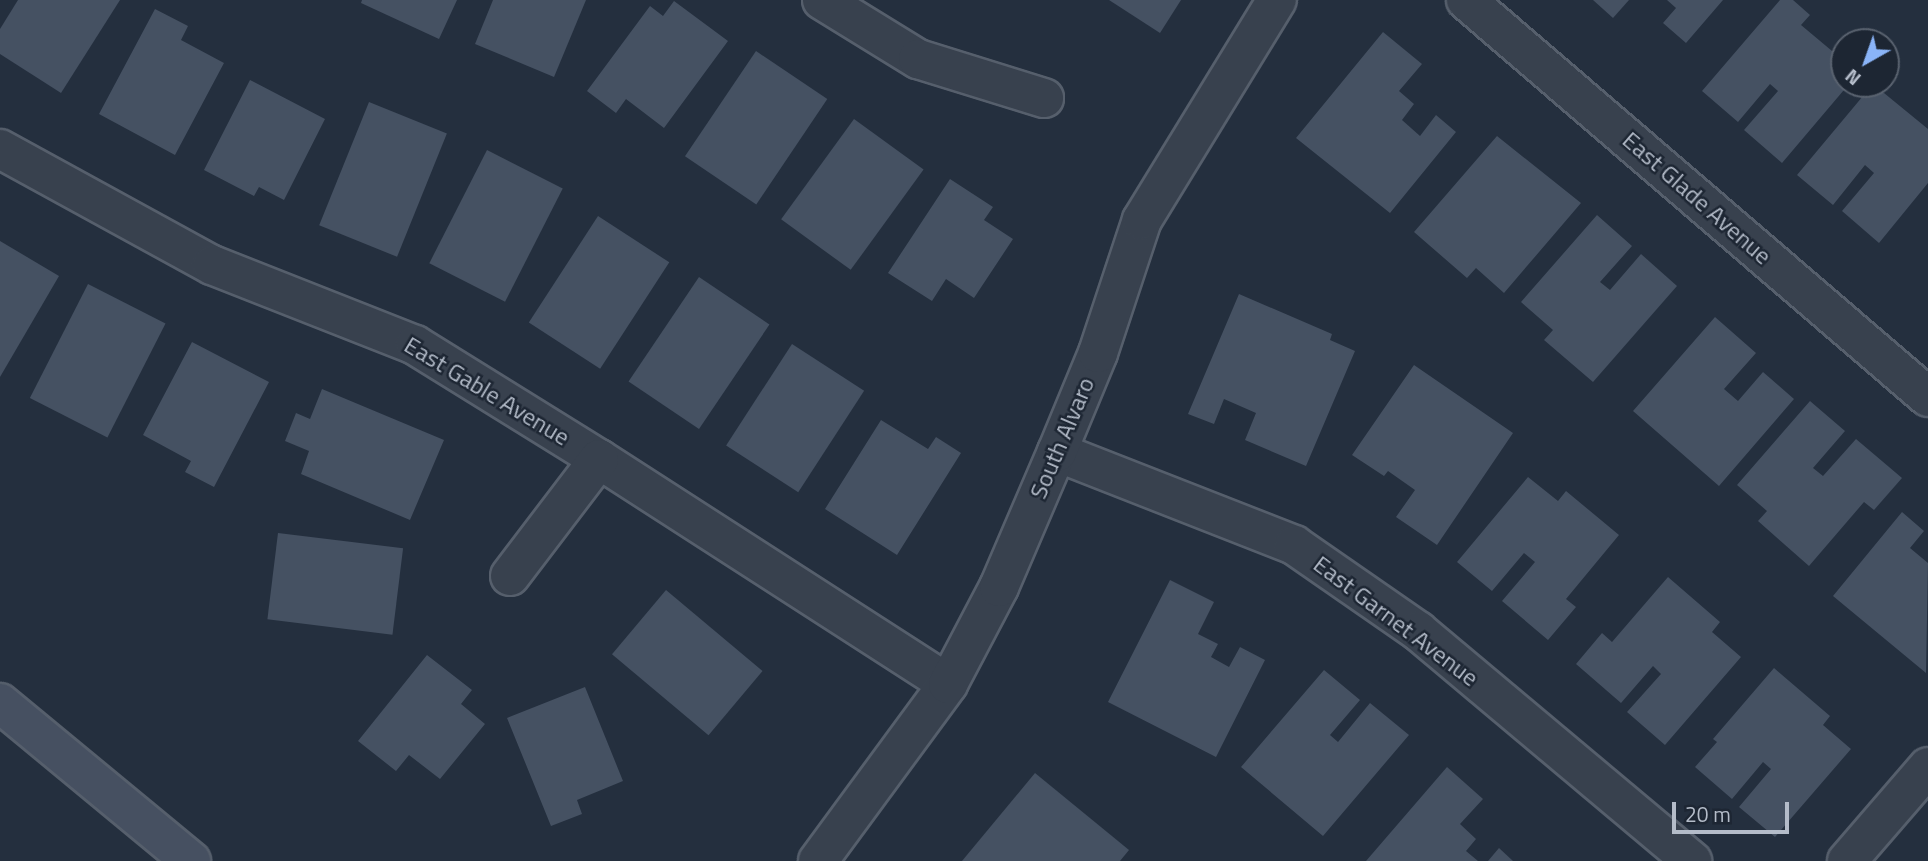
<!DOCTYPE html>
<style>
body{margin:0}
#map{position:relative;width:1928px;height:861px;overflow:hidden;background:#242f3e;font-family:"Titillium Web",sans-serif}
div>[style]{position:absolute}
.building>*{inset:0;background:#455162;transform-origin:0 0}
.roads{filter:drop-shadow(2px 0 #565f6c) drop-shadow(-2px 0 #565f6c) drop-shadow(0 2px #565f6c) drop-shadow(0 -2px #565f6c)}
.street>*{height:38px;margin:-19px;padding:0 19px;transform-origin:19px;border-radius:19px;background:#38414e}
.secondary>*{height:38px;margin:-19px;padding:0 19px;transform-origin:19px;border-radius:19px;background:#465061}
span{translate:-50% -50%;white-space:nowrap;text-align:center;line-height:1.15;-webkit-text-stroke:5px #1d2633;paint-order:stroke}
.street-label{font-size:24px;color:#b4bcc9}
.north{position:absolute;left:1830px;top:28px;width:70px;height:70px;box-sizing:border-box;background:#1d2633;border:2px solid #59626f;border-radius:50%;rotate:220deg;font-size:19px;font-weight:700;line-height:28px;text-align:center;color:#b4bcc9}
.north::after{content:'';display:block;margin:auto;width:24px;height:32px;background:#8ab4f8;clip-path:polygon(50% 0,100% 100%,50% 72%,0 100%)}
.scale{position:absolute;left:1672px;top:802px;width:117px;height:32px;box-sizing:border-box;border:4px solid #b4bcc9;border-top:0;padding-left:9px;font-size:21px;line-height:24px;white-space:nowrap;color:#b4bcc9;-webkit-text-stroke:5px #1d2633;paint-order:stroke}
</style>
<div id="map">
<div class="building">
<i style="clip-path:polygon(18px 0,120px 0,61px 93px,0 54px,0 29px)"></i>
<i style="clip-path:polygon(362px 0,457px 0,439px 39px,361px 3px)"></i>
<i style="clip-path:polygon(493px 0,586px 0,554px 77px,475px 44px)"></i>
<i style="clip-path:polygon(1109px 0,1181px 0,1160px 33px)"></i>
<i style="clip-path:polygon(1593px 0,1629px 0,1613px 18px)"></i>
<i style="clip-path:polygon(1667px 0,1723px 0,1686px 43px,1663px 23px,1676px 8px)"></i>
<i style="clip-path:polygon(1780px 0,1793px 0,1810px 15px,1801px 25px,1844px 61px,1844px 84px,1849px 84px,1782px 163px,1744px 130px,1778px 91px,1770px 84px,1738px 122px,1702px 91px)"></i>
<i style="clip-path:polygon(674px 1px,728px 41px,664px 128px,626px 99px,616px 113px,587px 91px,650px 6px,663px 16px)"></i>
<i style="clip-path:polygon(155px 9px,188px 26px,181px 40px,224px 63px,175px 155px,99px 114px)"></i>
<i style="clip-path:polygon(1383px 32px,1422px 64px,1399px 91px,1414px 104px,1402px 120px,1420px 136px,1436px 115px,1456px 132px,1390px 213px,1296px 138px)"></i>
<i style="left:756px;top:51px;width:86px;height:127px;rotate:34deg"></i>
<i style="clip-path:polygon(250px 80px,325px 119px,284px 200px,259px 187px,254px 196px,204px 170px)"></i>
<i style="clip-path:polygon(1873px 84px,1928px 129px,1928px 183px,1879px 243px,1842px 211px,1874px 173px,1865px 165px,1833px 205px,1797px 175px)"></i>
<i style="left:369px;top:102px;width:84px;height:133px;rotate:22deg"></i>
<i style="left:854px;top:119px;width:86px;height:124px;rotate:36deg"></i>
<i style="clip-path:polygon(1497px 136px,1581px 203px,1504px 293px,1476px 268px,1467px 278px,1414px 232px)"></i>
<i style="left:487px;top:150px;width:85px;height:127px;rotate:27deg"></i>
<i style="clip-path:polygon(950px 179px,993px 207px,984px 220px,1013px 239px,974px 298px,946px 279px,932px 301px,888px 273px)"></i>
<i style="clip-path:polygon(1597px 215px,1632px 246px,1600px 282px,1610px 290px,1641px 254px,1677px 286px,1593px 382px,1544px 340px,1553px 330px,1521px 302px)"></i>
<i style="left:598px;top:216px;width:85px;height:127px;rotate:33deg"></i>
<i style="clip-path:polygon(0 241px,59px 276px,0 377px)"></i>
<i style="left:699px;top:277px;width:85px;height:126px;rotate:34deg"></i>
<i style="left:88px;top:284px;width:87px;height:128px;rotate:27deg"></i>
<i style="clip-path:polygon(1239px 294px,1332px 334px,1330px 340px,1355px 351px,1306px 466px,1245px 440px,1256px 413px,1224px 399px,1214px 424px,1188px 414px)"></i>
<i style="clip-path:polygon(1715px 317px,1756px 353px,1724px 389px,1738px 401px,1763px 372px,1794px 399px,1719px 486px,1633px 411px)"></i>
<i style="clip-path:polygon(192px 342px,269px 382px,214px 487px,185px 472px,191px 461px,143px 435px)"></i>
<i style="left:792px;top:344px;width:86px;height:121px;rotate:33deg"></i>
<i style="clip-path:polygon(1414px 365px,1513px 433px,1437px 545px,1396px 517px,1415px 490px,1388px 471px,1384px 476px,1352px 455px)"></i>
<i style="clip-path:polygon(322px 389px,444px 440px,410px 520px,301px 474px,309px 451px,285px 441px,296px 413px,310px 419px)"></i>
<i style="clip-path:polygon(1810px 401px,1845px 431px,1813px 468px,1823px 476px,1856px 439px,1902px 478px,1874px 510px,1864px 502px,1809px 566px,1758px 521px,1767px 511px,1737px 485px)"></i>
<i style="clip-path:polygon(881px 420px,928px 449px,936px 437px,961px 453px,897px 555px,825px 509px)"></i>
<i style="clip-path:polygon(1528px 477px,1558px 501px,1566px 491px,1619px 535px,1566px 599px,1576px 607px,1548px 640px,1502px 601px,1535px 562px,1524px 553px,1492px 591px,1457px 562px)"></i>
<i style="clip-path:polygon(1902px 512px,1924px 531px,1910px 548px,1928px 563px,1926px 673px,1833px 596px)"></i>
<i style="left:278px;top:533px;width:126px;height:87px;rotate:7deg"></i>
<i style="clip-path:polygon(1668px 577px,1720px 622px,1712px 632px,1741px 657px,1665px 745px,1627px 712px,1661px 674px,1653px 666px,1621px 703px,1576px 664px,1602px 633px,1612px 642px)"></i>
<i style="clip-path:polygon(1170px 580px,1214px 602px,1198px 634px,1218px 644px,1211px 657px,1229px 667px,1240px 647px,1265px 660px,1216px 757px,1108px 702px)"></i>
<i style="left:666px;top:590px;width:126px;height:84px;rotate:40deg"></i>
<i style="clip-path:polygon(427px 655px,472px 690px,461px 704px,485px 724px,440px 779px,409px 755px,396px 771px,358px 741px)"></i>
<i style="clip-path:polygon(1774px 668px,1830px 716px,1823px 725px,1851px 749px,1775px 837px,1739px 807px,1771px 769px,1763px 762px,1732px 799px,1695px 767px,1717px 742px,1713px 739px)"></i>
<i style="clip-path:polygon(1324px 670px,1360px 700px,1330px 735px,1338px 742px,1370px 703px,1409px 735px,1323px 836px,1241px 767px)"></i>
<i style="clip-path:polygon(585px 687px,623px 781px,577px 800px,582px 814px,551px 826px,507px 718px)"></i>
<i style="clip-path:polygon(1447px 767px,1483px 799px,1460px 824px,1476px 839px,1466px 851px,1478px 861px,1366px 861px)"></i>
<i style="clip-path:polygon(1035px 773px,1129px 850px,1120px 861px,962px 861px)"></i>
<i style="clip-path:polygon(1499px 848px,1513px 861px,1488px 861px)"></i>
</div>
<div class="roads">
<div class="street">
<i style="left:822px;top:0;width:113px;rotate:31.6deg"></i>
<i style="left:918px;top:59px;width:132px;rotate:17.2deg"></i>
<i style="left:1466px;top:0;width:609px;rotate:40.67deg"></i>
<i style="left:0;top:149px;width:242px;rotate:28.7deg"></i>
<i style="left:212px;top:265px;width:218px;rotate:21.5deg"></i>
<i style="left:415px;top:345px;width:216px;rotate:31.8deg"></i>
<i style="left:599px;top:459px;width:415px;rotate:32.8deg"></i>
<i style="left:1057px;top:452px;width:255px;rotate:21.4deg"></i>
<i style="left:1294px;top:545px;width:151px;rotate:34.7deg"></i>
<i style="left:1418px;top:631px;width:358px;rotate:40deg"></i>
<i style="left:510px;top:576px;width:147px;rotate:-52.7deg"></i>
<i style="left:818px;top:861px;width:220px;rotate:-53.7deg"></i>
<i style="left:948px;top:684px;width:110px;rotate:-62.3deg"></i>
<i style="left:999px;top:587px;width:147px;rotate:-66.8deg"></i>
<i style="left:1057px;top:452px;width:107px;rotate:-67.5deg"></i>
<i style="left:1098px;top:353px;width:140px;rotate:-71.7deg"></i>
<i style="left:1142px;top:220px;width:258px;rotate:-58.5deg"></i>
<i style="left:1847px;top:861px;width:124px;rotate:-49.2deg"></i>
</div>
<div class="secondary">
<i style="left:0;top:703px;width:248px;rotate:39.6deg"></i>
</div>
</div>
<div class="street-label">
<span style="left:1697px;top:198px;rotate:41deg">East Glade Avenue</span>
<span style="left:487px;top:391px;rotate:31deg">East Gable Avenue</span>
<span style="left:1062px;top:438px;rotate:-67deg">South Alvaro</span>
<span style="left:1396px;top:621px;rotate:37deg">East Garnet Avenue</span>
</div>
<div class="north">N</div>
<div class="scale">20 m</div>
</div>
